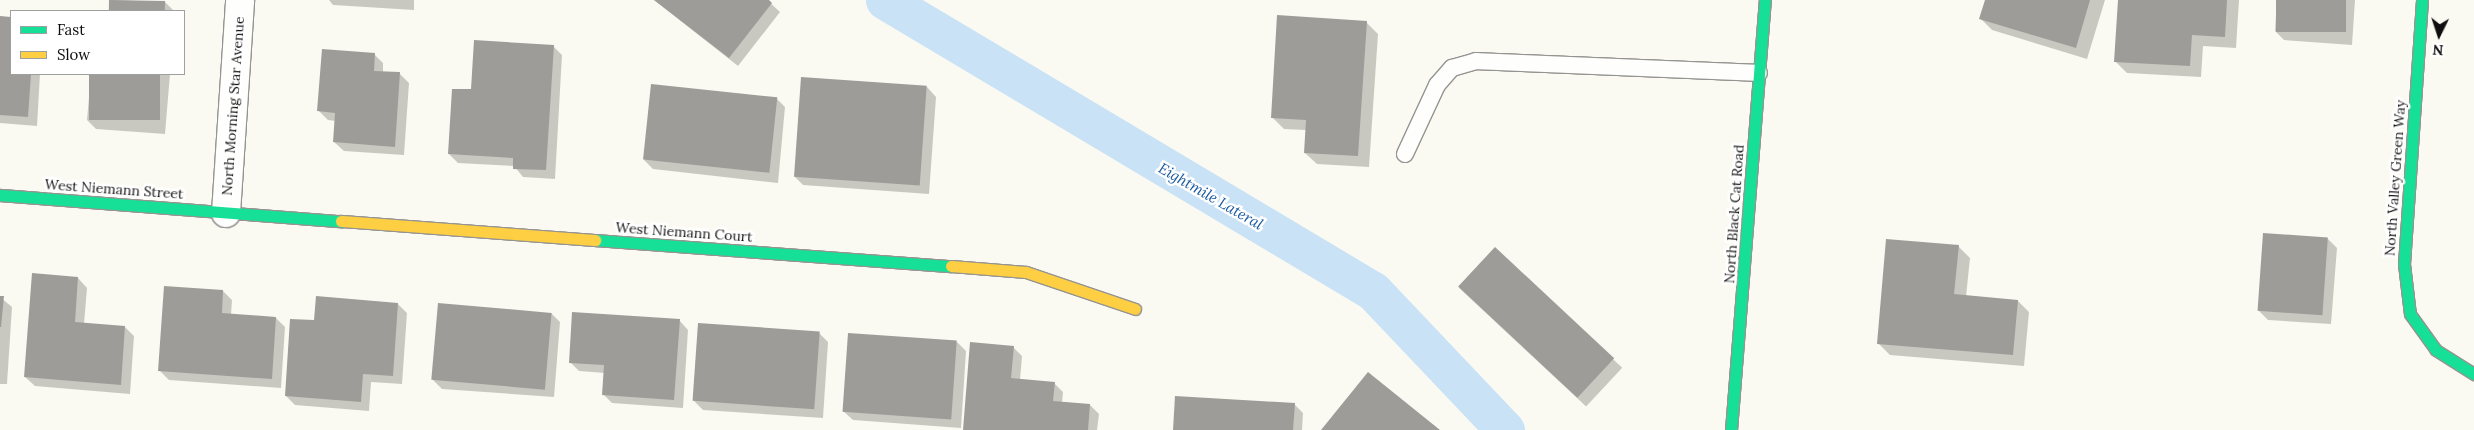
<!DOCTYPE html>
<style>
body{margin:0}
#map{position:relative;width:2474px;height:430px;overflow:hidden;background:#fbfaf2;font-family:Lora,serif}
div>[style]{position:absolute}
.shadow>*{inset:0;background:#0003;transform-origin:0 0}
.canal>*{height:39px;margin:-19.5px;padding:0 19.5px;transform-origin:19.5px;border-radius:19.5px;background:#c9e2f5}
.building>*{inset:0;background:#9e9c98;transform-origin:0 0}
.roads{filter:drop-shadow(1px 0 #959491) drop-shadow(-1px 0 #959491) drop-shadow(0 1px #959491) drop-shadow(0 -1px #959491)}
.lane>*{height:16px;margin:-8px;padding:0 8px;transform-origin:8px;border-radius:8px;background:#fefefd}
.street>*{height:28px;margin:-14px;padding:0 14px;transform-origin:14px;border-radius:14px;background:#fefefd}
.fast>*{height:11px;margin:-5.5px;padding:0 5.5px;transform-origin:5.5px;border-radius:5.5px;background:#16e098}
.slow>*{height:11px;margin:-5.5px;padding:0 5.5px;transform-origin:5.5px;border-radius:5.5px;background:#ffcf43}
span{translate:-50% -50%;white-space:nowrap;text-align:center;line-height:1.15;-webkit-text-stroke:5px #fff;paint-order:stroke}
.street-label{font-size:14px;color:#0e0e0e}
.water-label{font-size:15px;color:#17589f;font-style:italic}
.legend{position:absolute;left:10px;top:10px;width:175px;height:65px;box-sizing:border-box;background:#fff;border:1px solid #9f9f9f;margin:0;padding:6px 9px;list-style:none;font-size:15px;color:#0e0e0e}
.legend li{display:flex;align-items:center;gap:10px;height:25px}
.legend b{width:25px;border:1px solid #9f9f9f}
.north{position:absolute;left:2414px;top:10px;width:50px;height:50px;-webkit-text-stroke:4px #fff;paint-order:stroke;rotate:184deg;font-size:14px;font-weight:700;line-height:20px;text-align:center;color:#0e0e0e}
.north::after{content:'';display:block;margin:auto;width:18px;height:22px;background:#0e0e0e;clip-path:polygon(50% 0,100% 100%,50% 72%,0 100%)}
</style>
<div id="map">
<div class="shadow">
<i style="clip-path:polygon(111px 0,165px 2px,174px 11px,110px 11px)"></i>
<i style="clip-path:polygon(329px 0,414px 0,414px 10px,333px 5px)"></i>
<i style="clip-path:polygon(654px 0,767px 0,780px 12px,738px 66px)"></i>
<i style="clip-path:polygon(1986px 0,2105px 0,2087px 59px,1992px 30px,1981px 19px)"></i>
<i style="clip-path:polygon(2119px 0,2239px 0,2236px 48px,2203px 46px,2201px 77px,2127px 73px,2115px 61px)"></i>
<i style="clip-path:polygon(2277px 0,2355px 0,2352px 45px,2284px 40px,2275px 31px)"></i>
<i style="clip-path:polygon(0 17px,11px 18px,11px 74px,40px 74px,37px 126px,0 123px)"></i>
<i style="clip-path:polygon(1366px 22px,1378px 34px,1369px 167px,1317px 164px,1305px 153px,1306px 130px,1284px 129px,1272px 117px)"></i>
<i style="clip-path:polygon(553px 46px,562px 55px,555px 179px,523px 177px,514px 166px,458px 163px,449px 154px,472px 91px)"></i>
<i style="clip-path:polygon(374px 54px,383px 63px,383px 72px,400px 74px,409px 83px,404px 155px,344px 151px,334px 142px,336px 121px,328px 120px,319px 111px)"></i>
<i style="clip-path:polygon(91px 74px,170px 74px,165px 134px,96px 129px,87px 120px)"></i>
<i style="clip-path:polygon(927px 87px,936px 97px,929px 194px,803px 185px,794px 176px)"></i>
<i style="clip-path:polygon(776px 98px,785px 107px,778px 183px,653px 169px,644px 160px)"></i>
<i style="clip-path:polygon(2328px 239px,2337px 248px,2331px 324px,2268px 320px,2259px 311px)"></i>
<i style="clip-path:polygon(1958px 246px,1970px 258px,1966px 297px,2018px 301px,2029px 312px,2024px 366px,1890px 355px,1878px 343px)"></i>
<i style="left:1495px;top:249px;width:174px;height:53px;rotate:43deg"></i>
<i style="clip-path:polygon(78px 278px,87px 288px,84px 324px,125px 327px,134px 336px,130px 394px,35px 386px,25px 377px)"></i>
<i style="clip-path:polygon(223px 291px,232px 300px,231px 315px,276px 318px,285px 327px,281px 388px,169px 380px,160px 371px)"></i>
<i style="clip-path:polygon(0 297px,12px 307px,7px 384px,0 384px)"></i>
<i style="clip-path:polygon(398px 304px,407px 313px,402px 384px,371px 382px,369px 411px,295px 405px,286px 396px,316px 322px)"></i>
<i style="clip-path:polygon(551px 313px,560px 322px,554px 397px,442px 389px,433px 380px)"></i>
<i style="clip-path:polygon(679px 320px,688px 330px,683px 408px,612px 403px,603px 394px,605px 373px,579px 371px,570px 362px)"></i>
<i style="clip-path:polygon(819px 333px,828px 342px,823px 418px,703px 410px,694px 401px)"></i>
<i style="clip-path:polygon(957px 342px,966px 351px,961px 428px,853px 420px,843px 411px)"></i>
<i style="clip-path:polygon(1013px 347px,1022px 356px,1020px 380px,1054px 383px,1063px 392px,1062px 403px,1090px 405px,1099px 414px,1097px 430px,964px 430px)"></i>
<i style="clip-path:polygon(1294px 404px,1303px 413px,1302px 430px,1174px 430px)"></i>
</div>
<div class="canal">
<i style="left:885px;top:0;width:568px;rotate:30.81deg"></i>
<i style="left:1373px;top:291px;width:192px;rotate:46.5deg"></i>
</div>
<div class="building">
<i style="left:109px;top:0;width:56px;height:11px;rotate:1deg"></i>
<i style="clip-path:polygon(654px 0,769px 0,772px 3px,729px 58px)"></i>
<i style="clip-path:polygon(1985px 0,2090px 0,2076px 48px,1979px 19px)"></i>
<i style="clip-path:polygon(2118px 0,2227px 0,2225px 37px,2192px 35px,2190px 66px,2114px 62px)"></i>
<i style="left:2276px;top:0;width:70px;height:32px"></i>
<i style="clip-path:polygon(1277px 15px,1367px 21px,1358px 156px,1304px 153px,1306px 120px,1271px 118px)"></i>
<i style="clip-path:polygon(0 16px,11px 17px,11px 74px,31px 74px,28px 117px,0 115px)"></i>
<i style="clip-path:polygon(474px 40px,554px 45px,546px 170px,513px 169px,513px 158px,448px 154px,452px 89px,471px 89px)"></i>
<i style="clip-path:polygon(322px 49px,375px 53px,374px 71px,400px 72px,395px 147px,333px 142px,335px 113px,317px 111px)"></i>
<i style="left:89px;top:74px;width:71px;height:46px"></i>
<i style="left:801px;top:77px;width:126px;height:100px;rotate:4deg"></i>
<i style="left:651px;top:84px;width:127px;height:76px;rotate:6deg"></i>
<i style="left:2263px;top:233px;width:65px;height:78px;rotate:4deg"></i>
<i style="clip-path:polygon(1886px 239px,1959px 245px,1954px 294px,2018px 300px,2013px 355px,1877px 344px)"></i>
<i style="left:1495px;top:247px;width:163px;height:54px;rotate:43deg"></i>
<i style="clip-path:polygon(32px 273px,78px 277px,75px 322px,125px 326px,121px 385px,24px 377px)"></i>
<i style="clip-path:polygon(164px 286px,223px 290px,222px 313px,276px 317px,272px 379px,158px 371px)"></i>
<i style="clip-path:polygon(0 296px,4px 296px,1px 327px,0 327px)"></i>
<i style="clip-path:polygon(316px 296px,398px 303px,393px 376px,363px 374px,361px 402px,285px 396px,290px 319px,314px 320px)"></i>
<i style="left:438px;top:303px;width:114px;height:77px;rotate:5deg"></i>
<i style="clip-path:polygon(572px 312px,680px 319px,674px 400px,602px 395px,604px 365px,569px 363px)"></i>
<i style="left:698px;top:323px;width:122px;height:78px;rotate:4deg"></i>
<i style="left:848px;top:333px;width:109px;height:79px;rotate:4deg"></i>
<i style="clip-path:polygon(970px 342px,1014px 346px,1011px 378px,1055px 382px,1053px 401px,1090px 404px,1088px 430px,963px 430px)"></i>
<i style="clip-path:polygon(1368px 372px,1440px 430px,1321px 430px)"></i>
<i style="clip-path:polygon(1175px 396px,1295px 403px,1293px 430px,1173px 430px)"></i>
</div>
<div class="roads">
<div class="lane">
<i style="left:1405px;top:154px;width:76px;rotate:-65.1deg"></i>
<i style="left:1437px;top:85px;width:23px;rotate:-49deg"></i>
<i style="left:1452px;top:68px;width:25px;rotate:-16deg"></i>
<i style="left:1476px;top:61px;width:283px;rotate:2.4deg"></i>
</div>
<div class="street">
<i style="left:226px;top:213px;width:213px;rotate:-86.2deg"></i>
</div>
<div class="fast">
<i style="left:2422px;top:0;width:265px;rotate:93.9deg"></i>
<i style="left:2404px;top:264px;width:50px;rotate:83.2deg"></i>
<i style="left:2410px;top:314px;width:44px;rotate:54.2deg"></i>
<i style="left:2436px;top:350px;width:45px;rotate:32.3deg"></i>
<i style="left:0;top:195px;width:342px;rotate:4.4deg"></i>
<i style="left:595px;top:240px;width:357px;rotate:4.2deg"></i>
<i style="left:1731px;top:430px;width:431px;rotate:-85.5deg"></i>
</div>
<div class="slow">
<i style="left:341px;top:221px;width:255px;rotate:4.3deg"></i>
<i style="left:951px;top:266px;width:75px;rotate:4.6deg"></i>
<i style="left:1026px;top:272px;width:115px;rotate:18.7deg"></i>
</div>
</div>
<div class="street-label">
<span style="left:233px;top:106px;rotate:-86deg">North Morning Star Avenue</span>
<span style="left:2395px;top:178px;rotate:-86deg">North Valley Green Way</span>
<span style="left:114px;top:189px;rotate:4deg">West Niemann Street</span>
<span style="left:1734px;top:214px;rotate:-86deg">North Black Cat Road</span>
<span style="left:684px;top:232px;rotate:4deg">West Niemann Court</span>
</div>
<div class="water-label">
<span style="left:1211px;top:196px;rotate:30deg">Eightmile Lateral</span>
</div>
<ul class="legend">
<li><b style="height:6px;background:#16e098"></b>Fast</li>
<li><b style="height:6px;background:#ffcf43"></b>Slow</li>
</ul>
<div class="north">N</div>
</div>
